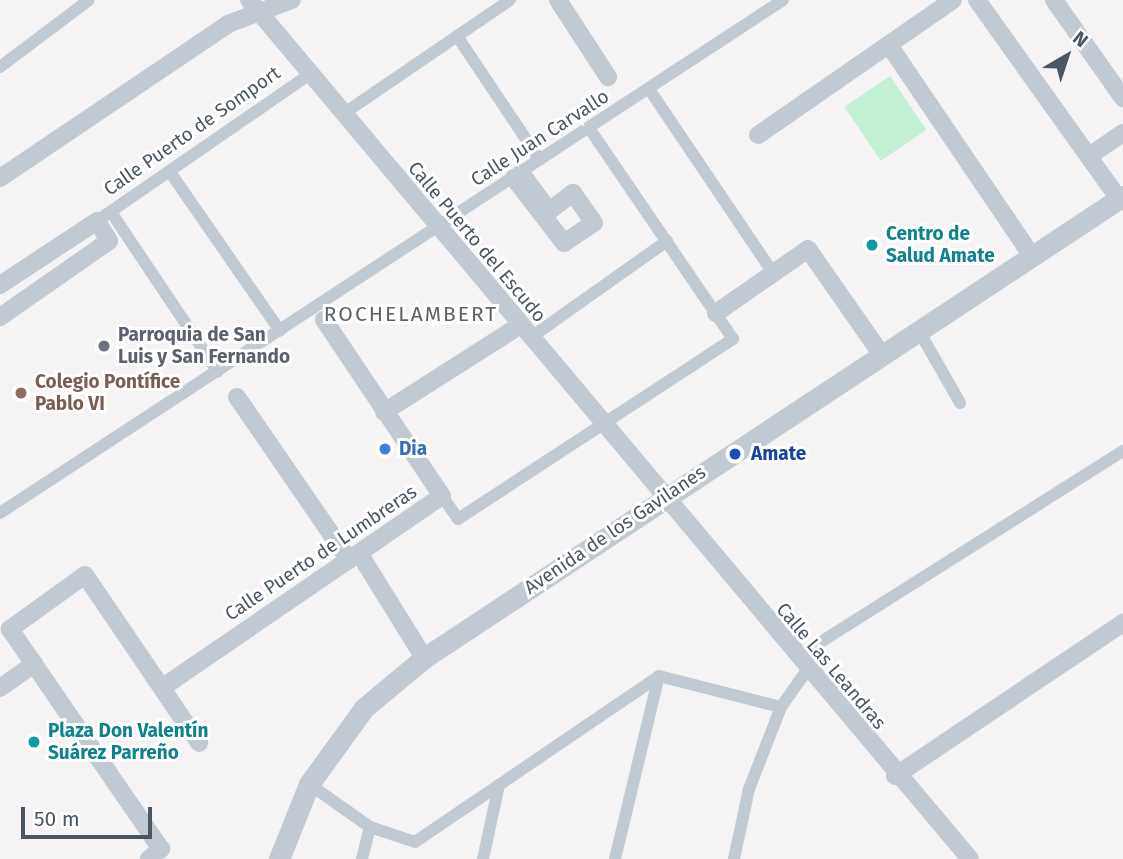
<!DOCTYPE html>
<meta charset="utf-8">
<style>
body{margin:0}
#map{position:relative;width:1123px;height:859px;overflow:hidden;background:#f5f3f3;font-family:"Fira Sans",sans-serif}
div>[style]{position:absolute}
.green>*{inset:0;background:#c3f1d5;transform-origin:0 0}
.pedestrian>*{height:12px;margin:-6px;padding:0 6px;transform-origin:6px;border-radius:6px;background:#c1cad2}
.minor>*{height:18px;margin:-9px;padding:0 9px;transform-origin:9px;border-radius:9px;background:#c1cad2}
.tertiary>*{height:21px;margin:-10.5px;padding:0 10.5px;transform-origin:10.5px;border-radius:10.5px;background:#c1cad2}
.dots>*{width:19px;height:19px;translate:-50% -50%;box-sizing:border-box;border:4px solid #fff;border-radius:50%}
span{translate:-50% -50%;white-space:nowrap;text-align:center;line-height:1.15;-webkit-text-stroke:6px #fff;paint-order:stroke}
.street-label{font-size:19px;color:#4a5661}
.culture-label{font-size:19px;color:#0d838f;font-weight:700}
.left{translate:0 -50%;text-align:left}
.worship-label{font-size:19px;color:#5b616d;font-weight:700}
.education-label{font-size:19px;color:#785e54;font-weight:700}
.shop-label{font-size:19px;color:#366cbe;font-weight:700}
.transit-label{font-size:19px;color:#164399;font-weight:700}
.neighbourhood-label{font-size:21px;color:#5f6368;letter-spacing:2px}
.north{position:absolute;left:1032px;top:21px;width:70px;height:70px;-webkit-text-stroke:5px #fff;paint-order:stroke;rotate:39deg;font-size:19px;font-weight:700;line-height:28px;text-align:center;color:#4a5661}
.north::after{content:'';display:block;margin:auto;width:24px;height:32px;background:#4a5661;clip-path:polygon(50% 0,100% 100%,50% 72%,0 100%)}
.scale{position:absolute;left:21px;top:807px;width:131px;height:32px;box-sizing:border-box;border:4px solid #4a5661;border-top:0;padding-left:9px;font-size:21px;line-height:24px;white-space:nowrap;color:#4a5661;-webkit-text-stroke:5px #fff;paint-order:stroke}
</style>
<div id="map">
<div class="green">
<i style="left:890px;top:76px;width:65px;height:55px;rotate:56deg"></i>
</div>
<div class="pedestrian">
<i style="left:457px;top:36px;width:149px;rotate:56.2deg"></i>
<i style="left:0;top:67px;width:111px;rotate:-37deg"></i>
<i style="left:649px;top:89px;width:222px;rotate:56deg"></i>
<i style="left:343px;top:114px;width:202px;rotate:-34.3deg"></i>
<i style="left:170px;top:172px;width:193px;rotate:55.3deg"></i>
<i style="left:111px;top:212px;width:192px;rotate:56.2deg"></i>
<i style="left:97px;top:221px;width:259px;rotate:-34.6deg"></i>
<i style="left:919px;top:331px;width:83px;rotate:60.3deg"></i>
<i style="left:530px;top:338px;width:168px;rotate:-35.3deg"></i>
<i style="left:442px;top:496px;width:28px;rotate:55deg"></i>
<i style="left:458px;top:519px;width:329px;rotate:-33.2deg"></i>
<i style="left:733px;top:339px;width:255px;rotate:-124.3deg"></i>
<i style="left:0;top:513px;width:936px;rotate:-33.23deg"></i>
<i style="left:797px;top:657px;width:386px;rotate:-32.3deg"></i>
<i style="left:309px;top:784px;width:75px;rotate:35.2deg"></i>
<i style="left:370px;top:827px;width:47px;rotate:18.4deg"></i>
<i style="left:415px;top:842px;width:295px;rotate:-34.2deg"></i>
<i style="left:659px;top:676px;width:126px;rotate:14.3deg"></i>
<i style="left:362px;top:859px;width:33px;rotate:-76deg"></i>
<i style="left:483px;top:859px;width:76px;rotate:-77.8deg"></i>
<i style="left:615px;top:859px;width:188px;rotate:-76.5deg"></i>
<i style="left:734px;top:859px;width:72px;rotate:-77.9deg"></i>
<i style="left:749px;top:789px;width:88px;rotate:-68.7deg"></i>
<i style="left:781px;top:707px;width:45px;rotate:-54.9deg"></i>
</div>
<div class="minor">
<i style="left:249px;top:0;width:1121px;rotate:49.99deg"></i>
<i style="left:558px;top:0;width:92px;rotate:57deg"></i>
<i style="left:977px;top:0;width:244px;rotate:54.5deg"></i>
<i style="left:1054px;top:0;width:120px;rotate:54.9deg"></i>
<i style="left:889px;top:45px;width:255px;rotate:55.9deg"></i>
<i style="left:758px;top:135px;width:237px;rotate:-34.7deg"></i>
<i style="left:1089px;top:156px;width:41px;rotate:-34.1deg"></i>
<i style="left:0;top:178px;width:275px;rotate:-34deg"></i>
<i style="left:228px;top:24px;width:68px;rotate:-20.6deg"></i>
<i style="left:514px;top:178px;width:82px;rotate:52.4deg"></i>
<i style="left:564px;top:243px;width:36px;rotate:-34deg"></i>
<i style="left:594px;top:223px;width:37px;rotate:-125deg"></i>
<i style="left:573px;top:193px;width:30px;rotate:143deg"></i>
<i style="left:549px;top:211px;width:47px;rotate:-126.4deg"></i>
<i style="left:0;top:285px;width:116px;rotate:-33.4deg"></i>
<i style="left:97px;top:221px;width:23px;rotate:59deg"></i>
<i style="left:109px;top:241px;width:133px;rotate:145.1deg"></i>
<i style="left:716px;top:313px;width:112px;rotate:-34.8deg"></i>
<i style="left:808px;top:249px;width:129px;rotate:55.1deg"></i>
<i style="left:237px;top:397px;width:198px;rotate:55.5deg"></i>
<i style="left:384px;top:412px;width:160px;rotate:-32.5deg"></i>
<i style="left:359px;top:553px;width:123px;rotate:58.2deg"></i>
<i style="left:163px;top:687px;width:338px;rotate:-34.4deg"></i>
<i style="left:442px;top:496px;width:212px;rotate:-123.8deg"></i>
<i style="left:0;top:688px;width:42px;rotate:-35.2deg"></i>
<i style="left:895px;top:776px;width:275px;rotate:-33.9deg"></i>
<i style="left:149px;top:859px;width:16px;rotate:-40deg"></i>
<i style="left:161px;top:849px;width:267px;rotate:-124.5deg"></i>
<i style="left:10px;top:629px;width:92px;rotate:-35.8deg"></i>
<i style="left:85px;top:575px;width:203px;rotate:55.8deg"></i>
</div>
<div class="tertiary">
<i style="left:279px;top:859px;width:81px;rotate:-68.2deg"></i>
<i style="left:309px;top:784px;width:94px;rotate:-54.1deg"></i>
<i style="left:364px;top:708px;width:78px;rotate:-39.8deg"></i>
<i style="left:424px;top:658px;width:838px;rotate:-33.46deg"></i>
</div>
<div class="dots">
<i style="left:872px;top:245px;background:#0f9aa8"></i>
<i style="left:104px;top:346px;background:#6b7280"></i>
<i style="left:21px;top:393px;background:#8d6e63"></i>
<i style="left:385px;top:449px;background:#3f7fe0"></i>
<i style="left:735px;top:454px;background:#1a4fb4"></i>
<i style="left:34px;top:742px;background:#0f9aa8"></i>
</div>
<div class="street-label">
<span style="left:192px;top:131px;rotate:-35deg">Calle Puerto de Somport</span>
<span style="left:540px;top:138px;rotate:-33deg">Calle Juan Carvallo</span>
<span style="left:477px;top:242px;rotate:50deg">Calle Puerto del Escudo</span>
<span style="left:615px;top:530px;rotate:-34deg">Avenida de los Gavilanes</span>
<span style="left:321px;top:553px;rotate:-34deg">Calle Puerto de Lumbreras</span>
<span style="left:831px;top:666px;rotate:50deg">Calle Las Leandras</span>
</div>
<div class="culture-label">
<span class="left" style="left:886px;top:245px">Centro de<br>Salud Amate</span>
<span class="left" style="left:48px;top:742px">Plaza Don Valentín<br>Suárez Parreño</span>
</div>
<div class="worship-label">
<span class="left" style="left:118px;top:346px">Parroquia de San<br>Luis y San Fernando</span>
</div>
<div class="education-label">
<span class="left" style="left:35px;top:393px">Colegio Pontífice<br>Pablo VI</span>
</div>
<div class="shop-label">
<span class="left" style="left:399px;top:449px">Dia</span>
</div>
<div class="transit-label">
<span class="left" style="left:751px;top:454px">Amate</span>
</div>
<div class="neighbourhood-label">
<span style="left:411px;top:314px">ROCHELAMBERT</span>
</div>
<div class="north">N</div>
<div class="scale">50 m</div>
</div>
